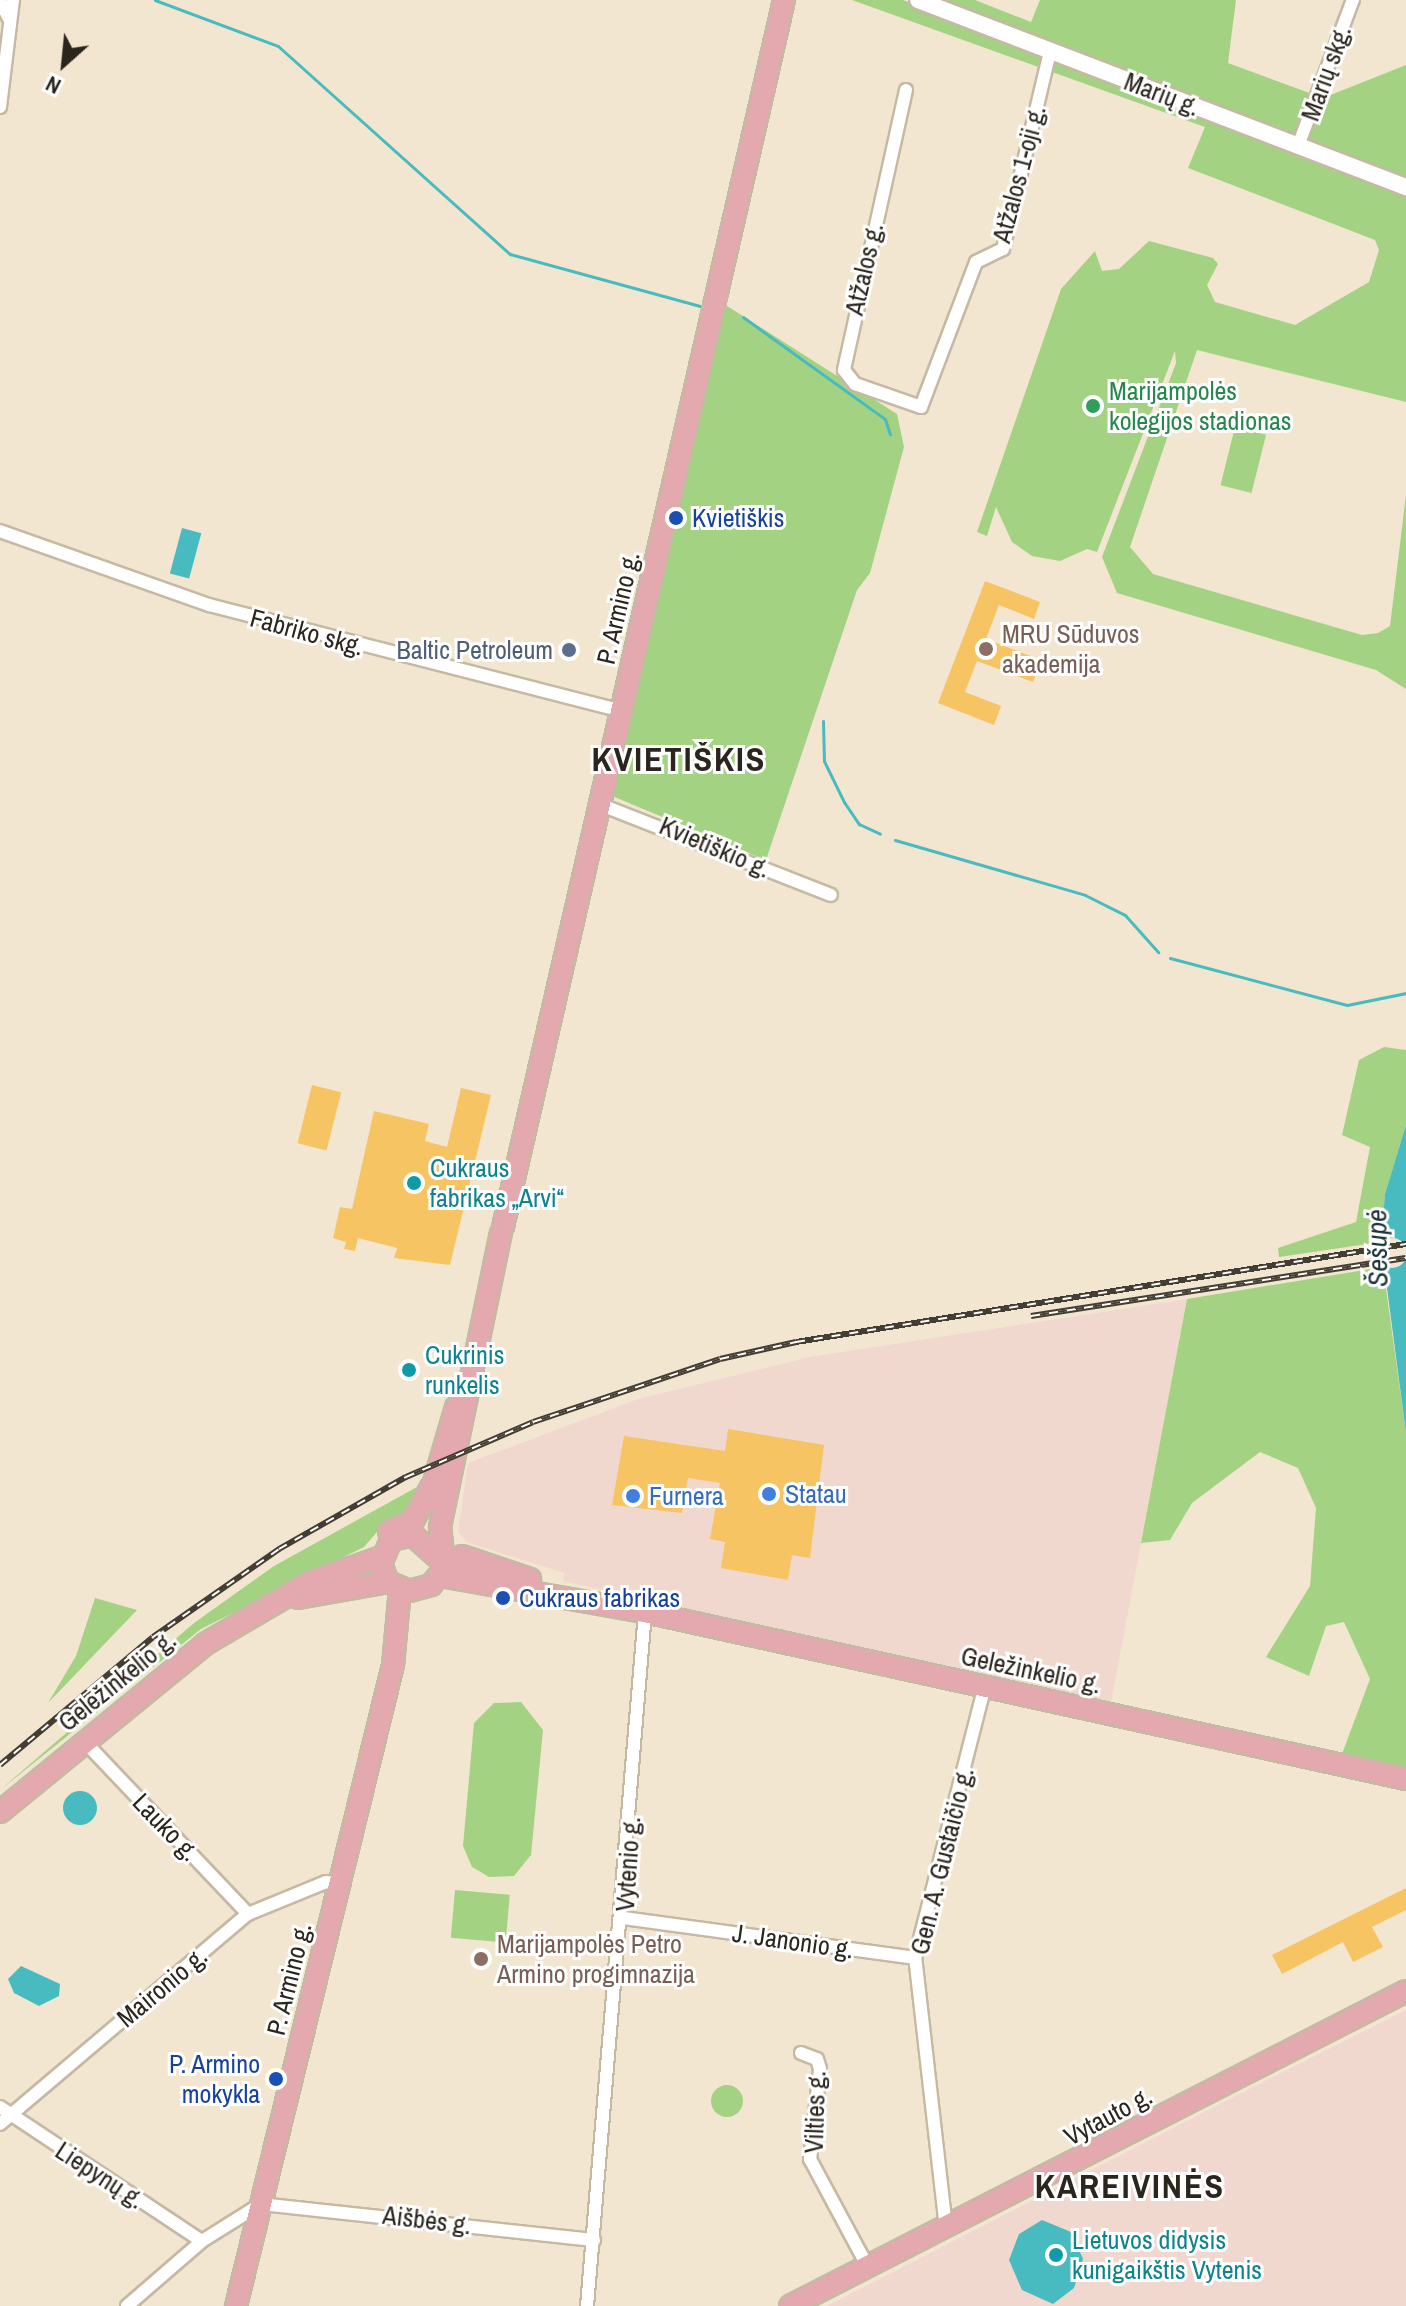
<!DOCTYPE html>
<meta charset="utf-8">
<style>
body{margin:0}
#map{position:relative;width:1406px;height:2306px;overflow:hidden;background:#f3e6d1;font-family:"Archivo Narrow",sans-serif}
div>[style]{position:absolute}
.commercial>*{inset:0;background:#f1d8cf}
.green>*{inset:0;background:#a3d282;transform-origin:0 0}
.round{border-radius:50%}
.water>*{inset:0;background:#47bbc0;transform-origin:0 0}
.pier>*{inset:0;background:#f3e6d1}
.stream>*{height:3px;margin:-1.5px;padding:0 1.5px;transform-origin:1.5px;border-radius:1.5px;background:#47bbc0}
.building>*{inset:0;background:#f7c463;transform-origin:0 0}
.roads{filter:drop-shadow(2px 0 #c5b9a4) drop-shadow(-2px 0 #c5b9a4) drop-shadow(0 2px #c5b9a4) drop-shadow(0 -2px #c5b9a4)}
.minor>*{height:12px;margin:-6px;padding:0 6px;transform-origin:6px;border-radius:6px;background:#fff}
.tertiary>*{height:16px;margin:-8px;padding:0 8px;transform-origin:8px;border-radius:8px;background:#fff}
.primary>*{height:20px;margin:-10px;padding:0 10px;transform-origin:10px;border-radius:10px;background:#e4a9af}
.rail>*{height:6px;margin-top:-3px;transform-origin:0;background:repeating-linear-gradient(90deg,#fff 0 9px,#433d33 0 18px);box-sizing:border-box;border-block:2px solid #433d33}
.dots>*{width:22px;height:22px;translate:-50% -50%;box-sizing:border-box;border:4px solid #fff;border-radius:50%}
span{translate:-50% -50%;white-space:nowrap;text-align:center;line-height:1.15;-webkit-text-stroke:6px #fff;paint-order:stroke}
.street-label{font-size:26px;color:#2a251d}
.leisure-label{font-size:26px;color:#27864d}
.left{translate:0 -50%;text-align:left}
.transit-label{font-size:26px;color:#164399}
.right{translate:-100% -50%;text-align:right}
.education-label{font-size:26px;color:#785e54}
.service-label{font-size:26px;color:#4e5e75}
.culture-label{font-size:26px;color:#0d838f}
.shop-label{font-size:26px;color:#366cbe}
.water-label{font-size:28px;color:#1a3435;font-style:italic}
.district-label{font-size:34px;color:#2a251d;font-weight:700;letter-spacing:2px}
.north{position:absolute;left:24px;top:24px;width:80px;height:80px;-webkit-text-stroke:6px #fff;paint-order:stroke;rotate:207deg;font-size:22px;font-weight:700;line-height:32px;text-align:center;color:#2a251d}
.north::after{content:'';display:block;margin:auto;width:28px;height:36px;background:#2a251d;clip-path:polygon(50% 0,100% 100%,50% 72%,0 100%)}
</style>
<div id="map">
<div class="commercial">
<i style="clip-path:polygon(1187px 1299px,1110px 1708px,563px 1581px,564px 1573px,466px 1542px,458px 1531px,468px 1463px,638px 1399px,810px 1357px)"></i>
<i style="clip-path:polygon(1406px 2010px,1406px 2306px,827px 2306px,1251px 2088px)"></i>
</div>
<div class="green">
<i style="clip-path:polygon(852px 0,903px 0,1406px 193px,1406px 402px,1197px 350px,1130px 547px,1153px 574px,1362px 635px,1378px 633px,1390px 626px,1406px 495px,1406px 689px,1376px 670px,1117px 593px,1102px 557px,1176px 363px,1175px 351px,1097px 552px,1087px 549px,1060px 561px,1032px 556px,1012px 542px,996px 507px,987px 536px,977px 532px,1061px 289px,1095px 251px,1102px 271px,1119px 269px,1149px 241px,1213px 258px,1218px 264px,1207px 285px,1215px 302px,1295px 325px,1369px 282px,1379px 250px,1375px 240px,1188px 168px,1205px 127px)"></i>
<i style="clip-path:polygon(936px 0,975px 0,1031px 22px,1040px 0,1236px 0,1228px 63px,1323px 98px,1406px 65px,1406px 180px)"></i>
<i style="clip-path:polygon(724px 304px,897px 414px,904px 447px,870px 573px,857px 590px,766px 860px,612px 796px)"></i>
<i style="left:1235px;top:427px;width:32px;height:60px;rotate:14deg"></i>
<i style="clip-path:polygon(1384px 1047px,1406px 1050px,1406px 1125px,1385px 1194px,1381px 1242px,1279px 1257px,1278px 1248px,1356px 1222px,1370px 1147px,1342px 1135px,1359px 1060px)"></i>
<i style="clip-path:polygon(1383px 1267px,1406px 1433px,1406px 1771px,1342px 1754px,1370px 1679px,1344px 1622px,1326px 1626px,1309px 1676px,1266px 1657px,1310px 1586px,1316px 1508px,1298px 1468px,1260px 1452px,1192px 1503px,1170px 1540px,1141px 1543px,1187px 1299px)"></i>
<i style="clip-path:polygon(417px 1487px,408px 1513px,383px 1525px,364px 1547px,201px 1629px,0 1790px,194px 1623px,274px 1566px)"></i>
<i style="clip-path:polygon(95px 1598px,137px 1610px,48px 1703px,76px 1656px)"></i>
<i style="clip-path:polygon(521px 1702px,543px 1730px,531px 1855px,514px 1876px,489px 1877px,472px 1867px,463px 1846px,474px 1723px,494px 1703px)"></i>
<i style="left:455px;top:1890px;width:55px;height:48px;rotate:5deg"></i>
<i class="round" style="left:711px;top:2085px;width:32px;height:32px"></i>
</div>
<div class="water">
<i style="left:182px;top:528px;width:20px;height:47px;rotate:15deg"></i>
<i style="clip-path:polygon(1406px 1125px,1406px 1433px,1381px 1242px,1385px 1194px)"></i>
<i class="round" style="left:63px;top:1791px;width:34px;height:34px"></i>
<i style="clip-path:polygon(21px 1966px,60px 1984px,59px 1996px,39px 2006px,14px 1993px,8px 1979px)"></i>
<i style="clip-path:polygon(1042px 2220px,1071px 2232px,1083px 2259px,1074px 2288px,1053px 2304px,1022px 2290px,1009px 2260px,1019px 2234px)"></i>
</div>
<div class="pier">
<i class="round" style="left:1377px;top:1238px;width:30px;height:30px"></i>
</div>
<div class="stream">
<i style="left:155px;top:0;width:131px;rotate:20.5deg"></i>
<i style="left:278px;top:46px;width:312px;rotate:41.9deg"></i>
<i style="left:510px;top:254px;width:197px;rotate:15.3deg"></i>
<i style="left:743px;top:317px;width:175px;rotate:35.7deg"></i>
<i style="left:885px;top:419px;width:16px;rotate:72deg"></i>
<i style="left:823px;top:721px;width:40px;rotate:88.6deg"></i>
<i style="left:824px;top:761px;width:46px;rotate:64deg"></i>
<i style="left:844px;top:802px;width:27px;rotate:56deg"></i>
<i style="left:859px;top:824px;width:23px;rotate:25deg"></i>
<i style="left:895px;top:840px;width:198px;rotate:16.1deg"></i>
<i style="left:1085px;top:895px;width:45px;rotate:26.6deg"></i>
<i style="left:1125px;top:915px;width:50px;rotate:48.3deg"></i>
<i style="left:1170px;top:958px;width:183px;rotate:14.9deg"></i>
<i style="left:1347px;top:1005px;width:60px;rotate:-11.5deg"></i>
</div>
<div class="building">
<i style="clip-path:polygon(985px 581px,1040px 602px,1034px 619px,999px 605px,986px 639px,1041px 660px,1033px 682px,977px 661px,965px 692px,1001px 706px,994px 725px,938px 703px)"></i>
<i style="left:312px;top:1085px;width:30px;height:60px;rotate:14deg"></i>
<i style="clip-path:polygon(461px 1088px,491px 1095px,450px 1265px,394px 1258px,397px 1248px,358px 1238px,355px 1251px,344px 1249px,346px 1242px,333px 1238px,340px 1207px,352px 1209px,374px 1111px,429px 1124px,425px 1141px,447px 1147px)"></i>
<i style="clip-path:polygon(728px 1429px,824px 1445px,810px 1558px,792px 1555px,788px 1580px,721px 1568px,725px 1542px,710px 1539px,720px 1483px,688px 1478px,682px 1513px,612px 1505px,624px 1436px,725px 1451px)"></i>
<i style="clip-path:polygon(1406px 1888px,1406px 1910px,1372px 1927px,1383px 1947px,1353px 1962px,1343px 1942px,1282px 1974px,1272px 1955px)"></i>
</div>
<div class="roads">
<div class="minor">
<i style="left:0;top:1px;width:20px;rotate:63deg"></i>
<i style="left:906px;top:90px;width:287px;rotate:102.5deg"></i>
<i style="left:844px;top:370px;width:18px;rotate:52deg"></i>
<i style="left:855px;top:384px;width:70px;rotate:19.2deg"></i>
<i style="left:921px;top:407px;width:155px;rotate:-69.2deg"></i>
<i style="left:976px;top:262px;width:30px;rotate:-26deg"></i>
<i style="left:1003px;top:249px;width:204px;rotate:-76.6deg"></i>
<i style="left:0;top:107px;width:108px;rotate:-83.1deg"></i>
<i style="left:1298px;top:146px;width:156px;rotate:-69.4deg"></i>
<i style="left:0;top:531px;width:222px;rotate:19.5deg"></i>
<i style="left:209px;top:605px;width:425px;rotate:14.4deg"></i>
<i style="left:599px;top:804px;width:249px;rotate:21.4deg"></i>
<i style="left:83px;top:1740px;width:240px;rotate:46.5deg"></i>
<i style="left:624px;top:1918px;width:294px;rotate:7.8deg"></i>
<i style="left:801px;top:2053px;width:17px;rotate:21deg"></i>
<i style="left:817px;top:2059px;width:10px;rotate:73deg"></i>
<i style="left:820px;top:2069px;width:91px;rotate:96.3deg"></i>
<i style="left:810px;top:2159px;width:123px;rotate:61.8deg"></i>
<i style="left:0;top:2107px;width:242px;rotate:33.6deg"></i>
<i style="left:0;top:2124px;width:325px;rotate:-40.3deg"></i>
<i style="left:248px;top:1914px;width:84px;rotate:-22.3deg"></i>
<i style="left:326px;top:1882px;width:13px;rotate:9deg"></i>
<i style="left:946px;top:2228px;width:272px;rotate:-96.5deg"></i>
<i style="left:915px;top:1958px;width:281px;rotate:-75.6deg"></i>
<i style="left:127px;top:2306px;width:99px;rotate:-40.9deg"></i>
<i style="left:202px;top:2241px;width:70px;rotate:-32.1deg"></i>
<i style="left:261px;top:2204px;width:335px;rotate:6.2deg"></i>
<i style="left:587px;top:2306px;width:696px;rotate:-85.22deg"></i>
</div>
<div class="tertiary">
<i style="left:918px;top:0;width:523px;rotate:20.97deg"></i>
</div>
<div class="primary">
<i style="left:503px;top:1227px;width:1259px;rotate:-77.1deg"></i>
<i style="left:429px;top:1499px;width:96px;rotate:-73.6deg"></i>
<i style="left:389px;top:1532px;width:28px;rotate:-27deg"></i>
<i style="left:414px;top:1519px;width:36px;rotate:-62deg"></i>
<i style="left:462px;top:1556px;width:72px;rotate:18.7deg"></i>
<i style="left:472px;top:1567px;width:29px;rotate:-166deg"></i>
<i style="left:444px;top:1560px;width:9px;rotate:-153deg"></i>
<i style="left:436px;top:1556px;width:31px;rotate:-138deg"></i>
<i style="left:413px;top:1535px;width:23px;rotate:167deg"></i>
<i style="left:391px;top:1540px;width:26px;rotate:113deg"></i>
<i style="left:381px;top:1564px;width:19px;rotate:69deg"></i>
<i style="left:388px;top:1582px;width:23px;rotate:23deg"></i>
<i style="left:409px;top:1591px;width:23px;rotate:-15deg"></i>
<i style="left:431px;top:1585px;width:17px;rotate:-50deg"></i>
<i style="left:442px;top:1572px;width:12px;rotate:-81deg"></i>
<i style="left:444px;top:1560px;width:33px;rotate:-97deg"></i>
<i style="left:440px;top:1527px;width:300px;rotate:-78.3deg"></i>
<i style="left:440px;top:1576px;width:208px;rotate:10deg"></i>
<i style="left:645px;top:1612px;width:779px;rotate:12.38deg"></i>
<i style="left:298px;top:1598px;width:91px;rotate:-10.1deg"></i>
<i style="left:0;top:1812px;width:265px;rotate:-39.3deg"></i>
<i style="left:205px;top:1644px;width:121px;rotate:-30.4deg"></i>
<i style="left:309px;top:1583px;width:77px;rotate:-19.9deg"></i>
<i style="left:236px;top:2306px;width:660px;rotate:-76.24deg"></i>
<i style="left:393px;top:1665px;width:76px;rotate:-84.7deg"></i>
<i style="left:790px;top:2306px;width:692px;rotate:-27.08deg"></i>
</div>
</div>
<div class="rail">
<i style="left:1031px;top:1316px;width:379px;rotate:-8.8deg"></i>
<i style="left:0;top:1765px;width:199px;rotate:-39.9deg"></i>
<i style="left:153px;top:1637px;width:154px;rotate:-34.9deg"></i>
<i style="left:279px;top:1549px;width:146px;rotate:-29.6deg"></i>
<i style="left:406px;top:1477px;width:138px;rotate:-23.4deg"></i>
<i style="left:533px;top:1422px;width:197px;rotate:-18.6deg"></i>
<i style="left:720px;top:1359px;width:78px;rotate:-12.6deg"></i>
<i style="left:796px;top:1342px;width:618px;rotate:-9.13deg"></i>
</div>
<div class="dots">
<i style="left:1093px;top:406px;background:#2e9e5b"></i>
<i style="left:676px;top:518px;background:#1a4fb4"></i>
<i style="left:986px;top:649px;background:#8d6e63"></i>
<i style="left:569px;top:650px;background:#5c6f8a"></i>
<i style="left:414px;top:1183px;background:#0f9aa8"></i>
<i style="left:409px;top:1370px;background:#0f9aa8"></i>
<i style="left:769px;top:1494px;background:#3f7fe0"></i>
<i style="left:633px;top:1496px;background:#3f7fe0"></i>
<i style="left:503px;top:1598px;background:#1a4fb4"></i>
<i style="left:481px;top:1959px;background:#8d6e63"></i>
<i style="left:276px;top:2079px;background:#1a4fb4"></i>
<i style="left:1056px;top:2255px;background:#0f9aa8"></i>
</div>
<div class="street-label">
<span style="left:1326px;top:73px;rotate:-70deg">Marių skg.</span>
<span style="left:1162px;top:94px;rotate:21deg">Marių g.</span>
<span style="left:1019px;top:174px;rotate:-75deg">Atžalos 1-oji g.</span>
<span style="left:864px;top:269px;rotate:-77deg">Atžalos g.</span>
<span style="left:618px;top:608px;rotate:-77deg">P. Armino g.</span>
<span style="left:307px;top:632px;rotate:15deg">Fabriko skg.</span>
<span style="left:715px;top:847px;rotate:23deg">Kvietiškio g.</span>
<span style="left:1031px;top:1670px;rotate:12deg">Geležinkelio g.</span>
<span style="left:117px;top:1681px;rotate:-39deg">Geležinkelio g.</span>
<span style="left:166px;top:1827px;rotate:46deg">Lauko g.</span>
<span style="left:942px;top:1861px;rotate:-76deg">Gen. A. Gustaičio g.</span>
<span style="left:628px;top:1864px;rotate:-86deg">Vytenio g.</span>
<span style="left:793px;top:1941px;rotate:8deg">J. Janonio g.</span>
<span style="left:289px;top:1979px;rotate:-76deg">P. Armino g.</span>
<span style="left:162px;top:1987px;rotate:-40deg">Maironio g.</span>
<span style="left:815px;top:2112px;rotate:-88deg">Vilties g.</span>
<span style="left:1108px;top:2116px;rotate:-28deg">Vytauto g.</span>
<span style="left:100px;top:2175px;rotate:33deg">Liepynų g.</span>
<span style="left:427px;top:2220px;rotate:7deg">Aišbės g.</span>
</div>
<div class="leisure-label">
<span class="left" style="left:1109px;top:406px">Marijampolės<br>kolegijos stadionas</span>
</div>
<div class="transit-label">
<span class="left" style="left:692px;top:518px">Kvietiškis</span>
<span class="left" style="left:519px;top:1598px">Cukraus fabrikas</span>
<span class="right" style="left:260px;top:2079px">P. Armino<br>mokykla</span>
</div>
<div class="education-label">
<span class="left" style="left:1002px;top:649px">MRU Sūduvos<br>akademija</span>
<span class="left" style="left:497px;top:1959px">Marijampolės Petro<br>Armino progimnazija</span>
</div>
<div class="service-label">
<span class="right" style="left:553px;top:650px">Baltic Petroleum</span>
</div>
<div class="culture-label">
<span class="left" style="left:430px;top:1183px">Cukraus<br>fabrikas „Arvi“</span>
<span class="left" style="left:425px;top:1370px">Cukrinis<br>runkelis</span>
<span class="left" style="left:1072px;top:2255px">Lietuvos didysis<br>kunigaikštis Vytenis</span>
</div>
<div class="shop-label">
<span class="left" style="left:785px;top:1494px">Statau</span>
<span class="left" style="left:649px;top:1496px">Furnera</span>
</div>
<div class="water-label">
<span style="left:1377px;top:1248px;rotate:-91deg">Šešupė</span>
</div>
<div class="district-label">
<span style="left:679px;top:760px">KVIETIŠKIS</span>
<span style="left:1130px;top:2187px">KAREIVINĖS</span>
</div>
<div class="north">N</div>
</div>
